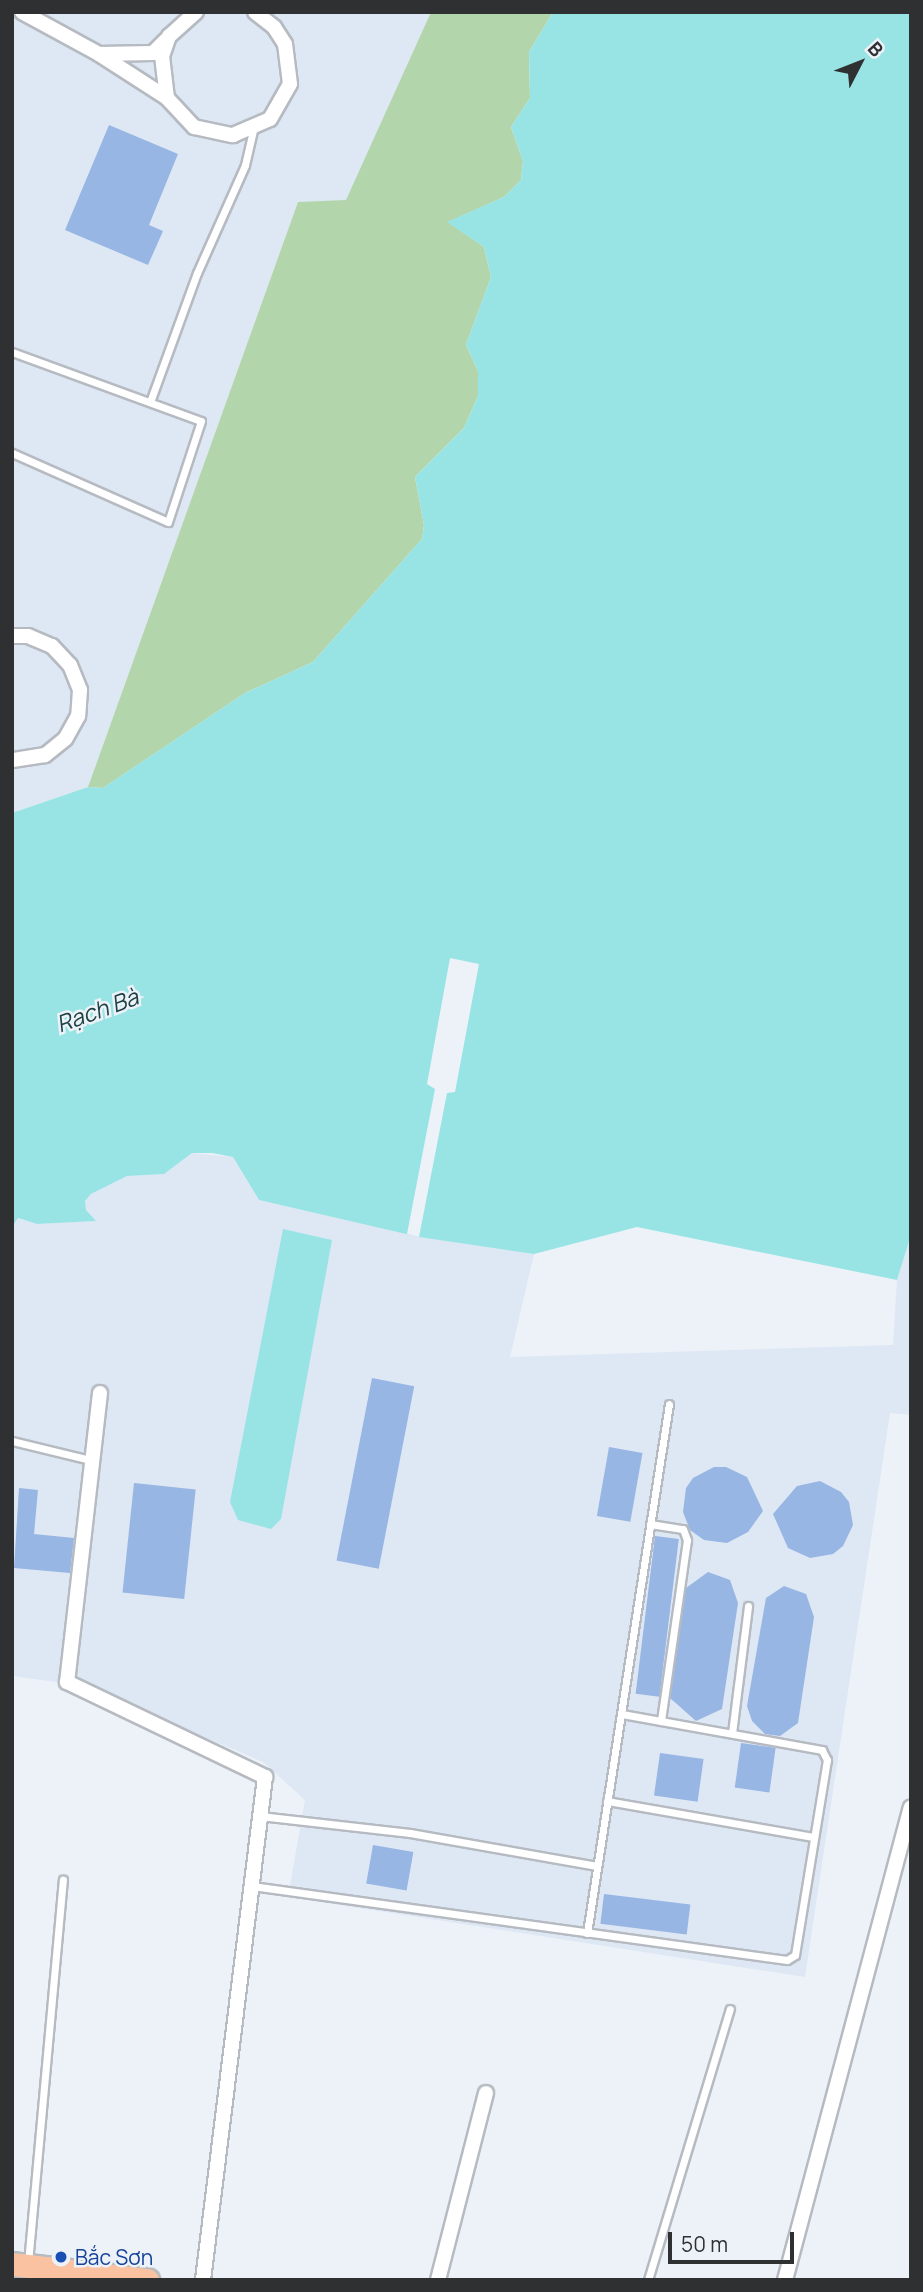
<!DOCTYPE html>
<meta charset="utf-8">
<style>
body{margin:0}
#map{position:relative;width:923px;height:2292px;overflow:hidden;background:#edf2f9;font-family:Manrope,sans-serif}
div>[style]{position:absolute}
.built>*{inset:0;background:#dee7f4}
.green>*{inset:0;background:#b3d5ac}
.water>*{inset:0;background:#98e4e5}
.pier>*{inset:0;background:#edf2f9}
.building>*{inset:0;background:#97b6e4;transform-origin:0 0}
.roads{filter:drop-shadow(2px 0 #b6bac1) drop-shadow(-2px 0 #b6bac1) drop-shadow(0 2px #b6bac1) drop-shadow(0 -2px #b6bac1)}
.lane>*{height:7px;margin:-3.5px;padding:0 3.5px;transform-origin:3.5px;border-radius:3.5px;background:#fff}
.street>*{height:14px;margin:-7px;padding:0 7px;transform-origin:7px;border-radius:7px;background:#fff}
.primary>*{height:23px;margin:-11.5px;padding:0 11.5px;transform-origin:11.5px;border-radius:11.5px;background:#fac2a0}
.dots>*{width:19px;height:19px;translate:-50% -50%;box-sizing:border-box;border:4px solid #edf2f9;border-radius:50%}
span{translate:-50% -50%;white-space:nowrap;text-align:center;line-height:1.15;-webkit-text-stroke:5px #edf2f9;paint-order:stroke}
.transit-label{font-size:21px;color:#164399}
.left{translate:0 -50%;text-align:left}
.water-label{font-size:23px;color:#1e4243;font-style:italic}
.frame{position:absolute;inset:0;border:14px solid #2e3032;pointer-events:none}
.north{position:absolute;left:825px;top:28px;width:70px;height:70px;-webkit-text-stroke:5px #edf2f9;paint-order:stroke;rotate:48deg;font-size:19px;font-weight:700;line-height:28px;text-align:center;color:#2e3032}
.north::after{content:'';display:block;margin:auto;width:24px;height:32px;background:#2e3032;clip-path:polygon(50% 0,100% 100%,50% 72%,0 100%)}
.scale{position:absolute;left:668px;top:2232px;width:126px;height:32px;box-sizing:border-box;border:4px solid #2e3032;border-top:0;padding-left:9px;font-size:21px;line-height:24px;white-space:nowrap;color:#2e3032;-webkit-text-stroke:5px #edf2f9;paint-order:stroke}
</style>
<div id="map">
<div class="built">
<i style="clip-path:polygon(12px 12px,431px 12px,346px 201px,298px 202px,88px 787px,12px 813px)"></i>
<i style="clip-path:polygon(192px 1153px,233px 1157px,259px 1200px,420px 1237px,534px 1254px,510px 1357px,893px 1345px,897px 1280px,911px 1235px,911px 1415px,890px 1413px,805px 1977px,288px 1897px,305px 1800px,263px 1762px,85px 1686px,12px 1676px,12px 1227px,17px 1218px,37px 1224px,95px 1221px,86px 1210px,85px 1201px,91px 1194px,127px 1176px,164px 1174px)"></i>
</div>
<div class="green">
<i style="clip-path:polygon(431px 12px,553px 12px,529px 52px,530px 98px,511px 127px,523px 161px,521px 180px,504px 197px,448px 222px,484px 247px,491px 277px,466px 345px,478px 371px,478px 396px,464px 428px,415px 477px,424px 525px,422px 539px,313px 662px,245px 693px,103px 788px,88px 787px,298px 202px,346px 200px)"></i>
</div>
<div class="water">
<i style="clip-path:polygon(553px 12px,911px 12px,911px 1235px,897px 1280px,637px 1227px,534px 1254px,419px 1237px,259px 1200px,233px 1157px,212px 1153px,192px 1153px,164px 1174px,127px 1176px,91px 1194px,85px 1201px,86px 1210px,96px 1221px,37px 1224px,18px 1218px,12px 1227px,12px 813px,88px 787px,103px 788px,245px 693px,313px 662px,422px 539px,424px 525px,415px 477px,464px 428px,478px 396px,478px 371px,466px 345px,491px 277px,484px 247px,447px 222px,504px 197px,521px 180px,523px 161px,511px 127px,530px 98px,529px 52px)"></i>
<i style="clip-path:polygon(283px 1229px,332px 1240px,281px 1519px,271px 1529px,238px 1520px,230px 1502px)"></i>
</div>
<div class="pier">
<i style="clip-path:polygon(450px 958px,479px 964px,455px 1092px,447px 1093px,419px 1237px,407px 1234px,435px 1089px,427px 1084px)"></i>
</div>
<div class="building">
<i style="clip-path:polygon(109px 125px,178px 154px,149px 225px,163px 231px,148px 265px,65px 230px)"></i>
<i style="left:372px;top:1378px;width:43px;height:186px;rotate:11deg"></i>
<i style="left:609px;top:1447px;width:34px;height:70px;rotate:10deg"></i>
<i style="clip-path:polygon(714px 1467px,726px 1467px,747px 1477px,763px 1511px,748px 1532px,727px 1543px,704px 1540px,690px 1530px,683px 1512px,686px 1488px,693px 1478px)"></i>
<i style="clip-path:polygon(820px 1481px,841px 1492px,849px 1502px,853px 1525px,843px 1546px,833px 1554px,810px 1558px,788px 1548px,773px 1514px,797px 1486px)"></i>
<i style="left:134px;top:1483px;width:62px;height:110px;rotate:6deg"></i>
<i style="clip-path:polygon(19px 1488px,38px 1490px,34px 1534px,74px 1538px,70px 1573px,14px 1568px)"></i>
<i style="left:655px;top:1536px;width:24px;height:159px;rotate:7deg"></i>
<i style="clip-path:polygon(708px 1572px,730px 1580px,738px 1603px,722px 1709px,696px 1721px,670px 1698px,686px 1588px)"></i>
<i style="clip-path:polygon(784px 1586px,806px 1594px,814px 1617px,798px 1723px,780px 1736px,765px 1734px,752px 1721px,747px 1706px,766px 1598px)"></i>
<i style="left:741px;top:1743px;width:35px;height:45px;rotate:8deg"></i>
<i style="left:660px;top:1753px;width:44px;height:43px;rotate:8deg"></i>
<i style="left:373px;top:1845px;width:41px;height:39px;rotate:10deg"></i>
<i style="left:604px;top:1894px;width:87px;height:30px;rotate:7deg"></i>
</div>
<div class="roads">
<div class="lane">
<i style="left:12px;top:352px;width:201px;rotate:20.1deg"></i>
<i style="left:201px;top:421px;width:106px;rotate:108.1deg"></i>
<i style="left:168px;top:522px;width:171px;rotate:-156.1deg"></i>
<i style="left:150px;top:402px;width:137px;rotate:-70deg"></i>
<i style="left:197px;top:273px;width:118px;rotate:-66deg"></i>
<i style="left:245px;top:165px;width:36px;rotate:-77deg"></i>
<i style="left:12px;top:1441px;width:84px;rotate:13.7deg"></i>
<i style="left:650px;top:1524px;width:33px;rotate:9deg"></i>
<i style="left:683px;top:1529px;width:12px;rotate:70deg"></i>
<i style="left:687px;top:1540px;width:183px;rotate:98.2deg"></i>
<i style="left:732px;top:1733px;width:128px;rotate:-82.8deg"></i>
<i style="left:607px;top:1801px;width:210px;rotate:9.9deg"></i>
<i style="left:260px;top:1816px;width:151px;rotate:6.5deg"></i>
<i style="left:410px;top:1833px;width:190px;rotate:10deg"></i>
<i style="left:252px;top:1886px;width:540px;rotate:7.88deg"></i>
<i style="left:787px;top:1960px;width:9px;rotate:-32deg"></i>
<i style="left:795px;top:1955px;width:198px;rotate:-80.7deg"></i>
<i style="left:827px;top:1760px;width:11px;rotate:-117deg"></i>
<i style="left:822px;top:1750px;width:204px;rotate:-169.8deg"></i>
<i style="left:587px;top:1933px;width:535px;rotate:-81.19deg"></i>
<i style="left:28px;top:2263px;width:385px;rotate:-84.8deg"></i>
<i style="left:648px;top:2280px;width:283px;rotate:-73.2deg"></i>
</div>
<div class="street">
<i style="left:22px;top:12px;width:88px;rotate:28.6deg"></i>
<i style="left:99px;top:54px;width:81px;rotate:32.9deg"></i>
<i style="left:196px;top:12px;width:36px;rotate:138deg"></i>
<i style="left:169px;top:36px;width:21px;rotate:109deg"></i>
<i style="left:162px;top:56px;width:42px;rotate:83.2deg"></i>
<i style="left:167px;top:98px;width:40px;rotate:47deg"></i>
<i style="left:194px;top:127px;width:40px;rotate:12deg"></i>
<i style="left:233px;top:135px;width:40px;rotate:-23.4deg"></i>
<i style="left:270px;top:119px;width:40px;rotate:-60.3deg"></i>
<i style="left:290px;top:84px;width:40px;rotate:-97.1deg"></i>
<i style="left:285px;top:44px;width:20px;rotate:-123deg"></i>
<i style="left:274px;top:27px;width:24px;rotate:-142deg"></i>
<i style="left:99px;top:54px;width:54px;rotate:-1.1deg"></i>
<i style="left:153px;top:53px;width:18px;rotate:-45deg"></i>
<i style="left:12px;top:636px;width:16px"></i>
<i style="left:28px;top:636px;width:26px;rotate:23deg"></i>
<i style="left:52px;top:646px;width:26px;rotate:47deg"></i>
<i style="left:70px;top:665px;width:27px;rotate:68deg"></i>
<i style="left:80px;top:690px;width:26px;rotate:94deg"></i>
<i style="left:78px;top:716px;width:26px;rotate:119deg"></i>
<i style="left:65px;top:739px;width:26px;rotate:141deg"></i>
<i style="left:45px;top:755px;width:33px;rotate:171deg"></i>
<i style="left:100px;top:1393px;width:291px;rotate:96.5deg"></i>
<i style="left:67px;top:1682px;width:220px;rotate:25.6deg"></i>
<i style="left:265px;top:1777px;width:507px;rotate:97.03deg"></i>
<i style="left:438px;top:2280px;width:193px;rotate:-75.6deg"></i>
<i style="left:785px;top:2280px;width:489px;rotate:-75.1deg"></i>
</div>
<div class="primary">
<i style="left:12px;top:2264px;width:136px;rotate:6.8deg"></i>
</div>
</div>
<div class="dots">
<i style="left:61px;top:2257px;background:#1a4fb4"></i>
</div>
<div class="transit-label">
<span class="left" style="left:75px;top:2257px">Bắc Sơn</span>
</div>
<div class="water-label">
<span style="left:97px;top:1010px;rotate:-20deg">Rạch Bà</span>
</div>
<div class="frame"></div>
<div class="north">B</div>
<div class="scale">50 m</div>
</div>
